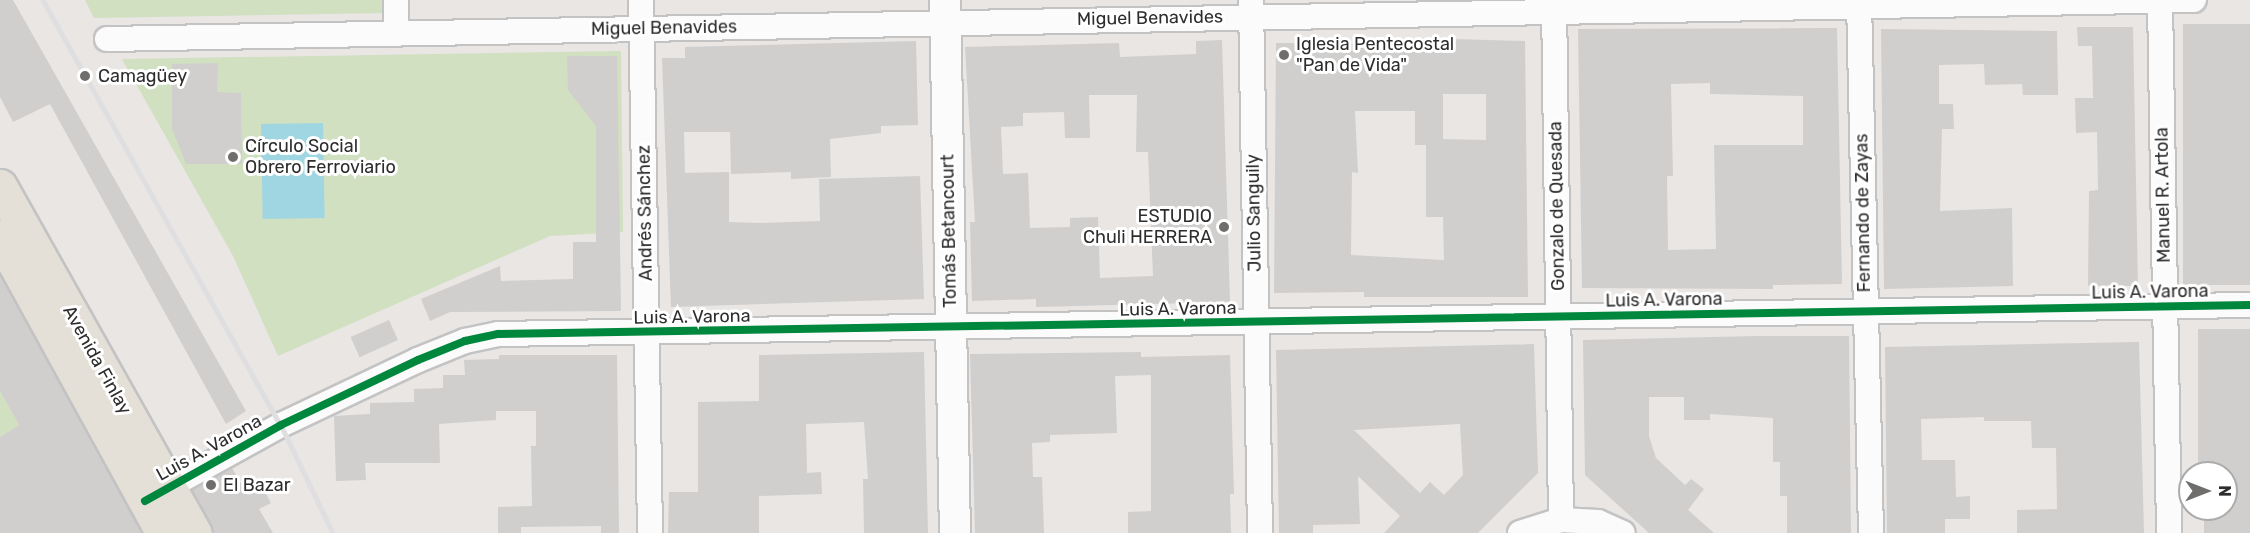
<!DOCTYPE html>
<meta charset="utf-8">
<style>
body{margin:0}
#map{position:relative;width:2250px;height:533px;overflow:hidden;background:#e9e6e4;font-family:Rubik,sans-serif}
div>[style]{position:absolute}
.green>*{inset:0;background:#d0e0c1}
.water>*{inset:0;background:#a0d6e2;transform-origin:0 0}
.building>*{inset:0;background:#d1cfcd;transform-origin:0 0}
.roads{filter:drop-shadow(2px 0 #c4c3c4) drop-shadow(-2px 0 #c4c3c4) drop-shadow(0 2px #c4c3c4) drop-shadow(0 -2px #c4c3c4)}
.minor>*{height:24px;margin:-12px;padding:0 12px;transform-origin:12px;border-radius:12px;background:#fcfbfb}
.tertiary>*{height:30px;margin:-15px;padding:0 15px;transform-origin:15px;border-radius:15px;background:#fcfbfb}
.primary>*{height:33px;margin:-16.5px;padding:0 16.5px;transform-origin:16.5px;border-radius:16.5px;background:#e5e0d7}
.rail>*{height:4.5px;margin:-2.25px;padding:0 2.25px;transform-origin:2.25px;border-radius:2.25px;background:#dfdee0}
.cycleway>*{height:8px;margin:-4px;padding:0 4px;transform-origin:4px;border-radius:4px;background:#00873e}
.dots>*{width:16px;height:16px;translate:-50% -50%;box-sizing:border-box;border:3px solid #fff;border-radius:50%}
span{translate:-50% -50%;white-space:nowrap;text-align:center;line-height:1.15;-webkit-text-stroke:6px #fff;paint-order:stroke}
.street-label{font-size:18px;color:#2d2d2d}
.poi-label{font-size:18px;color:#2d2d2d}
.left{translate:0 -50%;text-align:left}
.right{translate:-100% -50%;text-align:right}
.north{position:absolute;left:2178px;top:461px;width:60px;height:60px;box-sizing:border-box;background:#fff;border:2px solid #ababab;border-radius:50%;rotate:90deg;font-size:16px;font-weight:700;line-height:24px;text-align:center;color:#2d2d2d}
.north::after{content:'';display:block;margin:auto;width:21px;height:27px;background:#6f6e6d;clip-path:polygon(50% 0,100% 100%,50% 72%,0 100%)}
</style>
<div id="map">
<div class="green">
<i style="clip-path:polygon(85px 0,383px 0,383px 13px,94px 18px)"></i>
<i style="clip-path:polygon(621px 51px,623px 232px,550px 236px,278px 356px,233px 256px,122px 59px)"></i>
<i style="clip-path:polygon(0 391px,19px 425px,0 437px)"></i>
</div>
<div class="water">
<i style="left:323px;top:123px;width:95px;height:62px;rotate:89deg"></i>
</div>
<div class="building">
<i style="clip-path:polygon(0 0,13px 0,246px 411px,226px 424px,50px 104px,13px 122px,0 97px)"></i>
<i style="left:2183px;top:24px;width:67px;height:261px"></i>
<i style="clip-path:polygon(2077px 27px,2133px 27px,2138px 286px,2088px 286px,2089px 191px,2098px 190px,2097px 132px,2076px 133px,2075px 98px,2093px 98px,2092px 46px,2078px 46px)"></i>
<i style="clip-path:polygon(evenodd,1837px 28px,1842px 284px,1773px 285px,1773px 289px,1582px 288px,1578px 29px,1837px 28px,1710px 83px,1710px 94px,1803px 96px,1803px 145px,1714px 145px,1716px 249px,1668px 250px,1667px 176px,1673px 176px,1671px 84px,1710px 83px)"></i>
<i style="clip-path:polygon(1881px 29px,2057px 31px,2058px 95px,2023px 95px,2022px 84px,1985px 85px,1984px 64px,1939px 65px,1939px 104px,1953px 104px,1954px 129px,1942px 129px,1940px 211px,2012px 208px,2013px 286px,1884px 289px)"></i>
<i style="clip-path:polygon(evenodd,1414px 38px,1525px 41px,1528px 297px,1364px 297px,1364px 292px,1274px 293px,1276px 43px,1366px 43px,1366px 39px,1414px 38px,1443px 94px,1486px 94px,1486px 140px,1443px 139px,1443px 94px,1414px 38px,1355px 111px,1415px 111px,1415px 145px,1426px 145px,1426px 217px,1443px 217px,1444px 260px,1351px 255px,1352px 172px,1358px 173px,1355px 111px)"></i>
<i style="clip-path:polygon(evenodd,1222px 40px,1230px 302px,1036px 307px,1036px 299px,972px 301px,970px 222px,975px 222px,965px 47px,1119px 43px,1120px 57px,1196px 54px,1196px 41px,1222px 40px,1089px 95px,1137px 95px,1136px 152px,1148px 152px,1153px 276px,1100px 278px,1098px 217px,1070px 218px,1070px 227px,1030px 228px,1028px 173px,1003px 174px,1001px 127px,1023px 126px,1023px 113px,1064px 112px,1065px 138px,1090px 138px,1089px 95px)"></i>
<i style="clip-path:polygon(916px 41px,918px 125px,881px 126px,881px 133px,830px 139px,831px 177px,791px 179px,791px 172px,731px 174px,730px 132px,684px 132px,685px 173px,729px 172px,729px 222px,760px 223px,820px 221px,819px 179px,920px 176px,924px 299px,671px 307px,662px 58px,685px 58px,685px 47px)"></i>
<i style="clip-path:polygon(567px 56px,617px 56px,621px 311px,450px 312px,430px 321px,421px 299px,500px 266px,501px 281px,573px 279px,573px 242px,596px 242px,596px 126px,568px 90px)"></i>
<i style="clip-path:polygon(218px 63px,217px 92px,241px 93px,242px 164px,186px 164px,172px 129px,172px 64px)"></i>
<i style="clip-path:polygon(0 276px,142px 533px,0 533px,0 437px,19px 425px,0 391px)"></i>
<i style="left:389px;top:320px;width:22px;height:42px;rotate:66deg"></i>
<i style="clip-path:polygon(2198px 329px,2250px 329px,2250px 533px,2204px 533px,2204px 509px,2226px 509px,2226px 473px,2198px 473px)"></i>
<i style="clip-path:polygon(1756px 336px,1849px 336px,1851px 533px,1787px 533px,1787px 496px,1780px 496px,1780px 462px,1773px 462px,1773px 418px,1710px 414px,1710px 420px,1684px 420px,1684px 397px,1649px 397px,1649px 436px,1656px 458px,1685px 485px,1691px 479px,1704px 489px,1688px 510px,1714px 533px,1649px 533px,1585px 475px,1583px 340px)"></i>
<i style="clip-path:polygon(2139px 342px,2144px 533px,2017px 533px,2017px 510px,2057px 509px,2056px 448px,2032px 448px,2031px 421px,1984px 421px,1984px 417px,1921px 419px,1922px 460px,1955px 460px,1956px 497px,1970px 496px,1970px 519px,1945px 519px,1945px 533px,1887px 533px,1885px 347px)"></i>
<i style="clip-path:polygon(evenodd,1534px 344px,1538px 473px,1478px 533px,1384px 533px,1400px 516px,1358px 476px,1360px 524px,1313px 525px,1313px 533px,1279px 533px,1276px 350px,1534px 344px,1460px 424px,1463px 475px,1444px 495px,1430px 482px,1420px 493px,1354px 430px,1460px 424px)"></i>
<i style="clip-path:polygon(924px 352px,928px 533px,864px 533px,863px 479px,868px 479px,864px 422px,806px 424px,807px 473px,821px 472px,822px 494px,759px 496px,759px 533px,668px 533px,669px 492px,698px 492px,698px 402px,759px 401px,759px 355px)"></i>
<i style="clip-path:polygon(1141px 352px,1141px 357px,1230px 355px,1234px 494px,1230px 494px,1231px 533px,1128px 533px,1128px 512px,1151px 511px,1151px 375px,1115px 376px,1117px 433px,1050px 435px,1050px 442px,1032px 443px,1033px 477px,1042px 477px,1044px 533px,975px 533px,970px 354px)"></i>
<i style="clip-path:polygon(499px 355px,617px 355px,619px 533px,601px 533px,601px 526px,521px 527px,521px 533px,498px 533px,498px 507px,532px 506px,531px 446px,536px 446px,536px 411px,496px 411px,496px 420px,439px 424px,440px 463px,365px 463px,366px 480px,336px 481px,334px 416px,370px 414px,370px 403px,414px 402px,414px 389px,443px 388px,443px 375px,465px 375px,464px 360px,499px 359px)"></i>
<i style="clip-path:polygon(232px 468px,248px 495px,263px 488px,271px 503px,259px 509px,273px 533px,214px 533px,192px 490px)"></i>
</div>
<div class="roads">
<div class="minor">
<i style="left:396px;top:0;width:34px;rotate:90deg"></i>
<i style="left:641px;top:0;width:533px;rotate:89.03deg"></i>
<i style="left:1554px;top:0;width:520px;rotate:89.23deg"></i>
<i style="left:1859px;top:0;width:533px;rotate:88.71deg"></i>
<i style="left:2160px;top:0;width:533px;rotate:89.03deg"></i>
<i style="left:1251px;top:1px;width:532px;rotate:89.03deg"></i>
<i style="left:107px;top:39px;width:2087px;rotate:-1.07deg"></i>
<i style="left:156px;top:494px;width:143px;rotate:-28.9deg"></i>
<i style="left:281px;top:425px;width:152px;rotate:-25.4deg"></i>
<i style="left:418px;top:360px;width:51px;rotate:-22deg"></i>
<i style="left:465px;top:341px;width:34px;rotate:-12deg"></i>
<i style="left:498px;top:334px;width:1752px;rotate:-0.95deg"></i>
<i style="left:1520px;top:533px;width:43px;rotate:-17.6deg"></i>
<i style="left:1561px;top:520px;width:37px;rotate:3deg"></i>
<i style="left:1598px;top:522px;width:27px;rotate:24deg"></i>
</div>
<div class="tertiary">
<i style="left:945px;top:0;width:533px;rotate:88.93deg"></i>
</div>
<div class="primary">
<i style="left:0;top:186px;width:398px;rotate:60.7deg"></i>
<i style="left:0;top:237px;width:338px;rotate:61.2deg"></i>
</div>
</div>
<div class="rail">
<i style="left:43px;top:0;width:487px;rotate:60.8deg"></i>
<i style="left:281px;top:425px;width:120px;rotate:64.3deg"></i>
</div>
<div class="cycleway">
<i style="left:145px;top:501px;width:156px;rotate:-29.2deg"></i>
<i style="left:281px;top:425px;width:152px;rotate:-25.4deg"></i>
<i style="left:418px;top:360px;width:51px;rotate:-22deg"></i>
<i style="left:465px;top:341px;width:34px;rotate:-12deg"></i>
<i style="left:498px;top:334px;width:1752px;rotate:-0.95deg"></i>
</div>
<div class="dots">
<i style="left:1284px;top:55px;background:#6f6e6d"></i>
<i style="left:85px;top:76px;background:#6f6e6d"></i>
<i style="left:233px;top:157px;background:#6f6e6d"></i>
<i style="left:1224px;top:227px;background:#6f6e6d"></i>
<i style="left:211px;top:485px;background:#6f6e6d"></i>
</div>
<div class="street-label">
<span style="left:1150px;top:18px;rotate:-1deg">Miguel Benavides</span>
<span style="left:664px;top:28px;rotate:-1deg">Miguel Benavides</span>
<span style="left:2163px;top:195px;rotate:-91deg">Manuel R. Artola</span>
<span style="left:1557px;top:206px;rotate:-91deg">Gonzalo de Quesada</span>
<span style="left:645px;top:213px;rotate:-91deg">Andrés Sánchez</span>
<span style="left:1254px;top:213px;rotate:-91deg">Julio Sanguily</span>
<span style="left:1863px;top:213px;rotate:-91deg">Fernando de Zayas</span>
<span style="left:949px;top:231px;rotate:-91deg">Tomás Betancourt</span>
<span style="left:2150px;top:292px;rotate:-1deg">Luis A. Varona</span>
<span style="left:1664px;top:300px;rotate:-1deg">Luis A. Varona</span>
<span style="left:1178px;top:309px;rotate:-1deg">Luis A. Varona</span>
<span style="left:692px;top:317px;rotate:-1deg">Luis A. Varona</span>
<span style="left:97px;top:360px;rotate:61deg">Avenida Finlay</span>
<span style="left:209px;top:448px;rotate:-29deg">Luis A. Varona</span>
</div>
<div class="poi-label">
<span class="left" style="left:1296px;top:55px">Iglesia Pentecostal<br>"Pan de Vida"</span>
<span class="left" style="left:98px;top:76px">Camagüey</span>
<span class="left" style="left:245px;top:157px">Círculo Social<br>Obrero Ferroviario</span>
<span class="right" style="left:1212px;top:227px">ESTUDIO<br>Chuli HERRERA</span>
<span class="left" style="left:223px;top:485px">El Bazar</span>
</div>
<div class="north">N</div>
</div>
